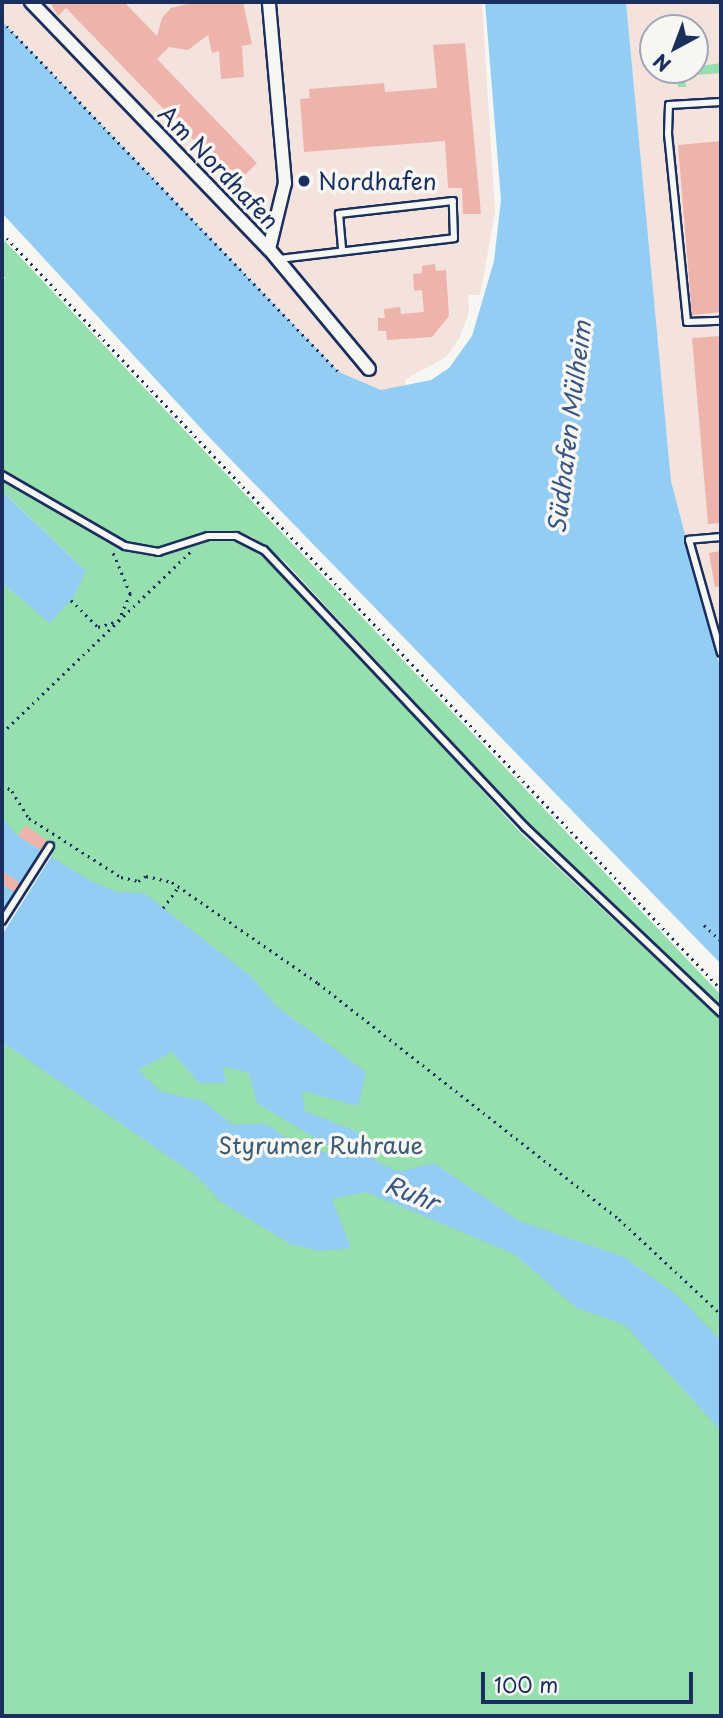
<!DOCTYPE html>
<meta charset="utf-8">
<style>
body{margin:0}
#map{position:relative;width:723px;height:1718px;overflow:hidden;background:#f6f6f2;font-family:"Playpen Sans",sans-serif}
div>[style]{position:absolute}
.built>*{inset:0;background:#f4e2dd}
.green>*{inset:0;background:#96dfae}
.water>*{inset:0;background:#93cdf3}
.pier>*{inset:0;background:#f6f6f2}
.building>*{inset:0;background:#eeb4ac}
.path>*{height:2.5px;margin-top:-1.25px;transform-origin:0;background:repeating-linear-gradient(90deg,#1b2f5e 0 2px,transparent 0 7px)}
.roads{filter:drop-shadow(2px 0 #1b2f5e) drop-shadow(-2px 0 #1b2f5e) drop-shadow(0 2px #1b2f5e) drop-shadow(0 -2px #1b2f5e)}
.lane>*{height:6px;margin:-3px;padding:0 3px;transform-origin:3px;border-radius:3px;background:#f6f6f2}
.street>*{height:12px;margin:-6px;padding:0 6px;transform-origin:6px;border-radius:6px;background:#f6f6f2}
.dots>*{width:19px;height:19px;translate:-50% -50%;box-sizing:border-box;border:4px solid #f6f6f2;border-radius:50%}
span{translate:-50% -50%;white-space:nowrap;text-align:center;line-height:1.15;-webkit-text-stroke:7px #f6f6f2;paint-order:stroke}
.street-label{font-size:23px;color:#1b2f5e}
.poi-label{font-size:23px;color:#1b2f5e}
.left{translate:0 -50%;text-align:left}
.park-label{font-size:23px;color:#3a5b72}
.water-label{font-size:24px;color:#395683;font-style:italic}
.frame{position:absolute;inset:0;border:4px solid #1b2f5e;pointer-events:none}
.north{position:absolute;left:639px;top:14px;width:70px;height:70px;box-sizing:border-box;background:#f6f6f2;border:2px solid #9ea6b7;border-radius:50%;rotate:221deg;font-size:19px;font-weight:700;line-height:28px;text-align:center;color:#1b2f5e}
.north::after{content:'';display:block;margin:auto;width:24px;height:32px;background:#1b2f5e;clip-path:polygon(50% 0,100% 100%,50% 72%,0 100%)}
.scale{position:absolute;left:481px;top:1672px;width:212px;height:32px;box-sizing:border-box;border:4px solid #1b2f5e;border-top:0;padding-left:9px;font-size:21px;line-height:24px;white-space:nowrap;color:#1b2f5e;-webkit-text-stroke:5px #f6f6f2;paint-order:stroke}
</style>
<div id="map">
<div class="built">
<i style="clip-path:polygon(2px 2px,482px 2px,495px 213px,480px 295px,468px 295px,469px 312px,459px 339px,446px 357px,406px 379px,404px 388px,381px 390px,339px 372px,2px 21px)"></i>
<i style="clip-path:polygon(evenodd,626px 2px,721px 2px,721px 671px,671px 481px,626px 2px,653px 28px,695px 28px,695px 70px,653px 70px,653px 28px)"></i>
</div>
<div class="green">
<i style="clip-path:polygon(721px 63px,721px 73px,685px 76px,686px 87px,678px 87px,676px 70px)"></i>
<i style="clip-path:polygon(2px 238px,721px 995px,721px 1006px,530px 826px,284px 561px,252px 537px,234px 532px,292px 582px,521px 833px,721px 1020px,721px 1716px,2px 1716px,2px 583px,50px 622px,86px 571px,2px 491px,2px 278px,6px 279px,2px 274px)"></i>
</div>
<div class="water">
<i style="clip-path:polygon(485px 2px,626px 2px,671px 481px,721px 671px,721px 964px,209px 437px,2px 213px,2px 21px,339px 372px,381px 390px,431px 380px,449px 368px,472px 336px,494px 261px,501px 200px)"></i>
<i style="clip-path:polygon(2px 491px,86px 571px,74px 596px,50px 623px,2px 583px)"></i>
<i style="clip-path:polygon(evenodd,2px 818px,18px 836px,89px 880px,117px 892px,144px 893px,253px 978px,276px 1006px,366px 1072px,358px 1106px,302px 1091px,305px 1111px,363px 1134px,374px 1160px,398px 1172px,434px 1163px,519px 1221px,624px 1257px,678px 1296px,721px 1341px,721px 1431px,625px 1325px,577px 1308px,514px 1254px,366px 1192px,332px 1199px,351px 1248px,319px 1251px,290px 1244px,221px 1202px,197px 1176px,2px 1042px,2px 884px,14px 891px,2px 872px,2px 818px,172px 1052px,199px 1083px,226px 1083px,223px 1066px,249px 1073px,257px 1103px,343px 1155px,302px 1149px,266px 1124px,233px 1125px,203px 1101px,161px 1092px,138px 1070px,172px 1052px)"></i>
</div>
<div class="pier">
<i style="clip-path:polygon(42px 849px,52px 855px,2px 935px,2px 912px)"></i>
</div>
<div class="building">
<i style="clip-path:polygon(50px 2px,124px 2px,157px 36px,162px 18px,171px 8px,195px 2px,243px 2px,252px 44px,242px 46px,244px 77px,221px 79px,219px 51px,212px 53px,208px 35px,188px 50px,169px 47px,157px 59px,257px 163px,236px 184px,66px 8px,58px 16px)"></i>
<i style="clip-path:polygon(465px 43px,481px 214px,463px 214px,462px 188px,448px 188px,445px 141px,304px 152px,300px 99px,310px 98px,309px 89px,384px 83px,385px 92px,437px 88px,433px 45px)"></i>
<i style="clip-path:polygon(721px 141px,721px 312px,692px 315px,678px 145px)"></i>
<i style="clip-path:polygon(435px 264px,436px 271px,446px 270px,449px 316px,432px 337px,387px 340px,386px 331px,378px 331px,378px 318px,385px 318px,384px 309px,400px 307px,401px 314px,424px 312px,422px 290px,414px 291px,413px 274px,422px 273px,422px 266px)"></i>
<i style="clip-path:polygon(721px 336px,721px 523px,708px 524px,692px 338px)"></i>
<i style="clip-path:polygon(721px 551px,721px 586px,715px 587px,709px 553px)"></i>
<i style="clip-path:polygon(25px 825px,48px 841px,41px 850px,18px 836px)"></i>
<i style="clip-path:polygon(2px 871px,20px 883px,14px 892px,2px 884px)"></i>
</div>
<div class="path">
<i style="left:2px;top:21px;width:487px;rotate:46.2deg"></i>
<i style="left:2px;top:233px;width:1043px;rotate:46.44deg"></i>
<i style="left:71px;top:600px;width:38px;rotate:45deg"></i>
<i style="left:98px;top:627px;width:21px;rotate:-17deg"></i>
<i style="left:118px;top:621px;width:30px;rotate:-66deg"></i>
<i style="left:130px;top:594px;width:47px;rotate:-112.7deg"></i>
<i style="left:2px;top:733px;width:261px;rotate:-43.9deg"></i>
<i style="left:2px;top:784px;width:12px;rotate:35deg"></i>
<i style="left:12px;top:791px;width:32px;rotate:58deg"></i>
<i style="left:29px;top:818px;width:109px;rotate:32.7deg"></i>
<i style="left:121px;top:877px;width:17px;rotate:13deg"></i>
<i style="left:138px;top:881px;width:9px;rotate:-32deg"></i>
<i style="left:146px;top:876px;width:27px;rotate:13deg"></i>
<i style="left:172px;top:882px;width:178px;rotate:34.7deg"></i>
<i style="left:318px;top:983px;width:382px;rotate:38.1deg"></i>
<i style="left:619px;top:1219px;width:139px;rotate:43deg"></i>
<i style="left:163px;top:908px;width:26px;rotate:-54deg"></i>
<i style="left:704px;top:925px;width:23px;rotate:43deg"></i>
</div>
<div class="roads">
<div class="lane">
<i style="left:721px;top:102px;width:52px;rotate:176.7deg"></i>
<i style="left:669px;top:105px;width:29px;rotate:92deg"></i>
<i style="left:668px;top:134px;width:189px;rotate:84.2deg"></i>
<i style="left:687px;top:322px;width:34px;rotate:-2deg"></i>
<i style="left:279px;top:259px;width:176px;rotate:-6.8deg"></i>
<i style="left:454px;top:238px;width:37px;rotate:-92deg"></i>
<i style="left:453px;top:201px;width:115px;rotate:173.5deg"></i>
<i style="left:339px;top:214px;width:37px;rotate:85deg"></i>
<i style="left:2px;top:475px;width:142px;rotate:30deg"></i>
<i style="left:125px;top:546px;width:34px;rotate:10deg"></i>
<i style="left:158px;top:552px;width:52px;rotate:-17.7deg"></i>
<i style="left:208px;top:536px;width:28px"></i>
<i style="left:236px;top:536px;width:31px;rotate:27deg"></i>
<i style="left:264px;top:550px;width:381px;rotate:46.7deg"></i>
<i style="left:525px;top:827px;width:270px;rotate:43.5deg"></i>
<i style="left:721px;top:537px;width:32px;rotate:175deg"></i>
<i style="left:689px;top:540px;width:117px;rotate:74.2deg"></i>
<i style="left:2px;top:921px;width:89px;rotate:-57.4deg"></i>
</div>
<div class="street">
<i style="left:31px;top:2px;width:343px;rotate:46.1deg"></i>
<i style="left:269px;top:249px;width:156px;rotate:50.2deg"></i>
<i style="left:269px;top:249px;width:68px;rotate:-76.4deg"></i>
<i style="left:285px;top:183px;width:182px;rotate:-95.1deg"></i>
</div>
</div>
<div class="dots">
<i style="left:304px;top:181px;background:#1b2f5e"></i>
</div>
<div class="street-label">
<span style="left:219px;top:167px;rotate:46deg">Am Nordhafen</span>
</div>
<div class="poi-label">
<span class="left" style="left:318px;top:181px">Nordhafen</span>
</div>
<div class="park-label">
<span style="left:321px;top:1145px">Styrumer Ruhraue</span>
</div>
<div class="water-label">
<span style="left:569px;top:427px;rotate:-83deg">Südhafen Mülheim</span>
<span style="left:412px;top:1193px;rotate:22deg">Ruhr</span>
</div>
<div class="frame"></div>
<div class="north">N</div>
<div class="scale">100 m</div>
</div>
